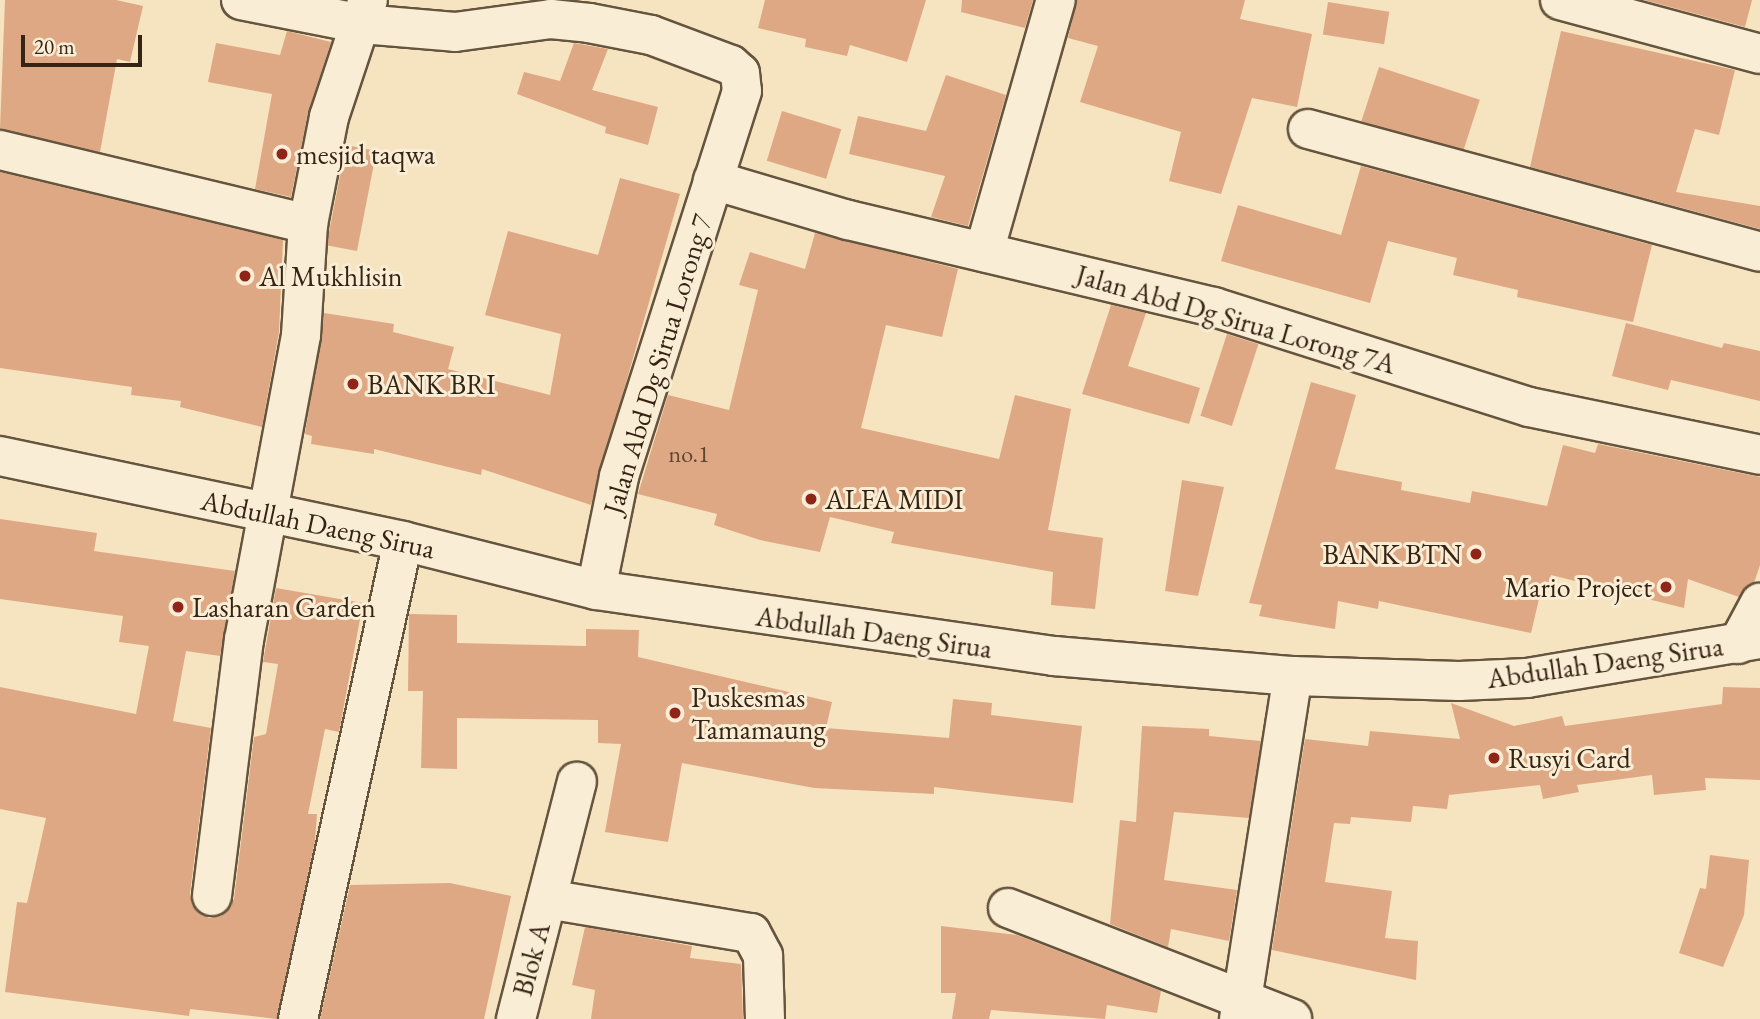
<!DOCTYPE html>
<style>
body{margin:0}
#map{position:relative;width:1760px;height:1019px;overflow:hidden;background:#f6e3bf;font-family:"EB Garamond",serif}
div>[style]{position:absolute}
.building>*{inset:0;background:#dfa885;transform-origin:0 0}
.roads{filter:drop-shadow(2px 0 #65543e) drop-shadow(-2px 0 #65543e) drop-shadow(0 2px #65543e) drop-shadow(0 -2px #65543e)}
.street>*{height:38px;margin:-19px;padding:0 19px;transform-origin:19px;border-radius:19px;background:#f9edd5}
.secondary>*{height:38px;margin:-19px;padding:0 19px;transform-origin:19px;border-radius:19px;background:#f9edd5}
.dots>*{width:19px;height:19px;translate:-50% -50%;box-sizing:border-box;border:4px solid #f9edd5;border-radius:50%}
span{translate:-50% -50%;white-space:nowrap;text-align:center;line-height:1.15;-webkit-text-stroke:6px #f9edd5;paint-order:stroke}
.number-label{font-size:24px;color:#604530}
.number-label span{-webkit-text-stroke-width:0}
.poi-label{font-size:28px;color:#352413}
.left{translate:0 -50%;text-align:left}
.right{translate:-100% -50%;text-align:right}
.street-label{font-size:28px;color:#352413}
.scale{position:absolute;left:21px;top:35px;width:121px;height:32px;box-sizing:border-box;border:4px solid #352413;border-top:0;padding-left:9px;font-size:21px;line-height:24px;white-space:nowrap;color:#352413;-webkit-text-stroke:5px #f9edd5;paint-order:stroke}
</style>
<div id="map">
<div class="building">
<i style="clip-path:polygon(5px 0,116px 0,143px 6px,130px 62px,117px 59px,100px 152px,0 129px)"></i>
<i style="clip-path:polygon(765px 0,926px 0,907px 62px,850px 45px,847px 56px,805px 47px,806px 39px,758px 28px)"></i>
<i style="clip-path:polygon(962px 0,1033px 0,1025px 28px,961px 12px)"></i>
<i style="clip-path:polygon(1077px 0,1245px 0,1240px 19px,1312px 34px,1297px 107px,1252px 98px,1221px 194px,1169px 181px,1181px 132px,1080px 102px,1098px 46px,1068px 38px)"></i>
<i style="clip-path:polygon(1644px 0,1752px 0,1745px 27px)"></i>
<i style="left:1328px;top:2px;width:62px;height:33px;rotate:9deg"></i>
<i style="clip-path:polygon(287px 31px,331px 42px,308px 113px,291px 197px,255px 189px,272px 94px,208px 82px,216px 43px,280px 55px)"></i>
<i style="clip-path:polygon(1561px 31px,1735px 70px,1719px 135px,1695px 129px,1676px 192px,1760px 206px,1760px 229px,1530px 167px)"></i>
<i style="clip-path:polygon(574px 43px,608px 49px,592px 90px,658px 107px,648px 145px,605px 133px,606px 127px,517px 94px,524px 72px,560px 81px)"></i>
<i style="left:1379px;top:67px;width:106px;height:57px;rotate:18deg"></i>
<i style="clip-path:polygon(946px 75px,1006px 95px,968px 226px,931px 217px,945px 176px,849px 154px,858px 116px,926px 131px)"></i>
<i style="left:782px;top:111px;width:62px;height:52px;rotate:17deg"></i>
<i style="left:346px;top:145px;width:31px;height:102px;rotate:11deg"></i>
<i style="clip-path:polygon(1361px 166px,1652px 245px,1633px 322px,1517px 297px,1518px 290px,1453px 275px,1457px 258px,1388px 241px,1370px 303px,1221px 261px,1238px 205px,1341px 235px)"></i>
<i style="clip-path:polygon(0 172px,283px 240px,279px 332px,262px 427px,180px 407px,181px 401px,131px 395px,132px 387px,0 368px)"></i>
<i style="clip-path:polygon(620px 178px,680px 194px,591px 505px,482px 469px,481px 475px,374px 449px,374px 454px,311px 444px,312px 436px,305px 434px,324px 313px,394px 324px,393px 332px,454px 347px,448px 369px,550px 395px,561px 334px,485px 315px,508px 231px,598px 255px)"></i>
<i style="clip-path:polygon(815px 233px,958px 269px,942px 337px,886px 325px,861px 428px,999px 459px,1015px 395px,1071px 409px,1048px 530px,1103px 538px,1095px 609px,1051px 605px,1053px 572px,891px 543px,894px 532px,830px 517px,820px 552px,760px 540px,714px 525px,717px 514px,638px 494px,668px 395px,729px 410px,758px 290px,739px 285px,750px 252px,805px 269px)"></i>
<i style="clip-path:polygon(1111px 305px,1146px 313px,1128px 366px,1200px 388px,1189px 424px,1082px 394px)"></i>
<i style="clip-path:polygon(1626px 323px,1722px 348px,1724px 343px,1760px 351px,1760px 401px,1671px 380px,1668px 390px,1612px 376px)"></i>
<i style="left:1227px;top:334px;width:33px;height:86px;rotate:18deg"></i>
<i style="clip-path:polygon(1311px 382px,1356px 395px,1335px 469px,1402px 482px,1401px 490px,1470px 503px,1472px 491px,1547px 506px,1563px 445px,1595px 453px,1598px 444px,1760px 477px,1760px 565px,1754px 583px,1739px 597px,1688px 579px,1684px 608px,1551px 575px,1550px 583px,1543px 582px,1531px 633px,1379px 601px,1378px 609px,1338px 601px,1335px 629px,1259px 616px,1262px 605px,1249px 603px)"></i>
<i style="clip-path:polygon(1182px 480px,1224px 487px,1198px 596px,1165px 591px)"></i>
<i style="clip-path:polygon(0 519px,97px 533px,94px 551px,235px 571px,220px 656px,186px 651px,173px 721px,211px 728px,190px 893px,192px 905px,209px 918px,221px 916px,234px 899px,254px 737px,266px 734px,278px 664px,263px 662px,276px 588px,363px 603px,339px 732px,325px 729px,308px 814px,317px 814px,315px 841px,277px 1019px,190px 1009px,189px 1016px,5px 992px,17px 902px,27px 903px,46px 818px,0 809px,0 687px,136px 714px,149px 646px,119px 642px,123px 616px,0 599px)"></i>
<i style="clip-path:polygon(409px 614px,457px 615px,457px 643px,586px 646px,586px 629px,639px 630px,638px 657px,832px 702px,826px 728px,949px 738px,953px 699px,992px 703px,991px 715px,1082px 726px,1073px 803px,934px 787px,934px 794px,814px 788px,682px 763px,668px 842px,605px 832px,621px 744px,598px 743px,598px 720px,457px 718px,457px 769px,421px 768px,423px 691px,408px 691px)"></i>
<i style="clip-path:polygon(1723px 687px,1760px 688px,1760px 780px,1705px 778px,1706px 790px,1654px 795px,1652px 775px,1577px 785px,1579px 792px,1543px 799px,1540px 785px,1449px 795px,1447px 809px,1413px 806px,1411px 822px,1351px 817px,1350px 824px,1334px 823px,1325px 882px,1392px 891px,1385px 938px,1418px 941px,1416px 980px,1272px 950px,1305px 739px,1368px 746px,1370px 731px,1460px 739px,1451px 703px,1514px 726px,1562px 716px,1565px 726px,1722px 704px)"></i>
<i style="clip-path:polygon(1142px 726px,1209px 729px,1209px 736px,1261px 741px,1249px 818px,1174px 812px,1164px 880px,1237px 890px,1229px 941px,1171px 929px,1168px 947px,1110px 924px,1120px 820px,1136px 822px)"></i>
<i style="clip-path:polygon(1710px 855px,1749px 860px,1744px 915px,1723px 967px,1679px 953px,1700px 888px,1706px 889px)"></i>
<i style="clip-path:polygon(450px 883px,511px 896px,484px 1019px,320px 1019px,350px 885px)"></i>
<i style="clip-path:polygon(941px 926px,1017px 935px,1161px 991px,1157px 1013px,1107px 1005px,1105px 1019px,991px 1010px,989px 1019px,952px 1019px,956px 993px,941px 993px)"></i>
<i style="clip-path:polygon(585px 927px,692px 946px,690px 958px,741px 964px,743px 1019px,591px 1019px,595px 990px,572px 985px)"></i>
</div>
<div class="roads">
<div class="street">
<i style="left:241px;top:0;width:123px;rotate:11.2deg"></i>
<i style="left:362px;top:24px;width:93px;rotate:4.9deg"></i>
<i style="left:455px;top:32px;width:97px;rotate:-7.7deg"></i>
<i style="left:551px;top:19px;width:38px;rotate:6deg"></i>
<i style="left:589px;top:23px;width:63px;rotate:11deg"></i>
<i style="left:651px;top:35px;width:85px;rotate:20.6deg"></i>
<i style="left:731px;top:65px;width:12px;rotate:42deg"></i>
<i style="left:740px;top:73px;width:18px;rotate:84deg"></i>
<i style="left:742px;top:91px;width:405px;rotate:107.7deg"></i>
<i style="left:619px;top:477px;width:115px;rotate:101.5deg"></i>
<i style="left:1560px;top:0;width:207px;rotate:15.1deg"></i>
<i style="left:1308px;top:129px;width:468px;rotate:15.2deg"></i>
<i style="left:0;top:150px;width:317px;rotate:13.5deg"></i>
<i style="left:713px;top:180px;width:141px;rotate:16.5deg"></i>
<i style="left:848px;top:220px;width:376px;rotate:13.4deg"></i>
<i style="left:1214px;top:307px;width:330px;rotate:17.6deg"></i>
<i style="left:1529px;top:407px;width:236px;rotate:11.7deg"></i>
<i style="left:984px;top:252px;width:262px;rotate:-74.1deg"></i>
<i style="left:1738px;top:644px;width:47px;rotate:-61.8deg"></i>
<i style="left:212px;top:896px;width:258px;rotate:-82.9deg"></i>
<i style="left:244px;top:640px;width:310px;rotate:-79.4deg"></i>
<i style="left:301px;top:335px;width:111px;rotate:-86.4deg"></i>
<i style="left:308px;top:224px;width:109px;rotate:-78.9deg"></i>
<i style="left:329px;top:117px;width:123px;rotate:-71.6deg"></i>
<i style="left:547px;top:899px;width:207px;rotate:9.5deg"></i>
<i style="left:751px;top:933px;width:26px;rotate:62deg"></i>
<i style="left:763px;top:956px;width:63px;rotate:88.2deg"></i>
<i style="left:1008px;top:908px;width:305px;rotate:21.3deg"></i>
<i style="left:298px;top:1019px;width:489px;rotate:-77.6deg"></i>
<i style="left:516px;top:1019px;width:245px;rotate:-75.6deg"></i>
<i style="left:1239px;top:1019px;width:347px;rotate:-81.1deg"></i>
</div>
<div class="secondary">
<i style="left:0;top:456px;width:412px;rotate:11.9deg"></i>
<i style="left:403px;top:541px;width:199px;rotate:14.2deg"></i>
<i style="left:596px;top:590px;width:463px;rotate:8.2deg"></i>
<i style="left:1054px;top:656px;width:240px;rotate:4.8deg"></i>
<i style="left:1293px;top:676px;width:166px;rotate:1.7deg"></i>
<i style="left:1459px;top:681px;width:68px;rotate:-2.5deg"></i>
<i style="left:1527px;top:678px;width:236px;rotate:-9.5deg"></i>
</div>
</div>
<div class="dots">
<i style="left:282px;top:154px;background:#8f2418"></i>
<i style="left:245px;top:276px;background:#8f2418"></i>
<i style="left:353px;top:384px;background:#8f2418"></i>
<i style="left:811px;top:499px;background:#8f2418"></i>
<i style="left:1476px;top:554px;background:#8f2418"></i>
<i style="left:1666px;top:587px;background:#8f2418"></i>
<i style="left:178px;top:607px;background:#8f2418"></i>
<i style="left:675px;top:713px;background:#8f2418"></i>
<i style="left:1494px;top:758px;background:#8f2418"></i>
</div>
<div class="number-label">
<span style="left:689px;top:454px">no.1</span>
</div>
<div class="poi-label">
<span class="left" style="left:296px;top:154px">mesjid taqwa</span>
<span class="left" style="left:259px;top:276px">Al Mukhlisin</span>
<span class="left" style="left:367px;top:384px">BANK BRI</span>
<span class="left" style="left:825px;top:499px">ALFA MIDI</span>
<span class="right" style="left:1462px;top:554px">BANK BTN</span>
<span class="right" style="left:1652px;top:587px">Mario Project</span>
<span class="left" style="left:192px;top:607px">Lasharan Garden</span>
<span class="left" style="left:691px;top:713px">Puskesmas<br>Tamamaung</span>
<span class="left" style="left:1508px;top:758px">Rusyi Card</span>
</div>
<div class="street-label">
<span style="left:1236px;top:319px;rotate:16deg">Jalan Abd Dg Sirua Lorong 7A</span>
<span style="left:657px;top:364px;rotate:-73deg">Jalan Abd Dg Sirua Lorong 7</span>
<span style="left:318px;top:524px;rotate:12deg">Abdullah Daeng Sirua</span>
<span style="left:874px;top:632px;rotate:8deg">Abdullah Daeng Sirua</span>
<span style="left:1605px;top:662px;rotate:-8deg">Abdullah Daeng Sirua</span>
<span style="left:531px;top:959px;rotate:-75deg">Blok A</span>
</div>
<div class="scale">20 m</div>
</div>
